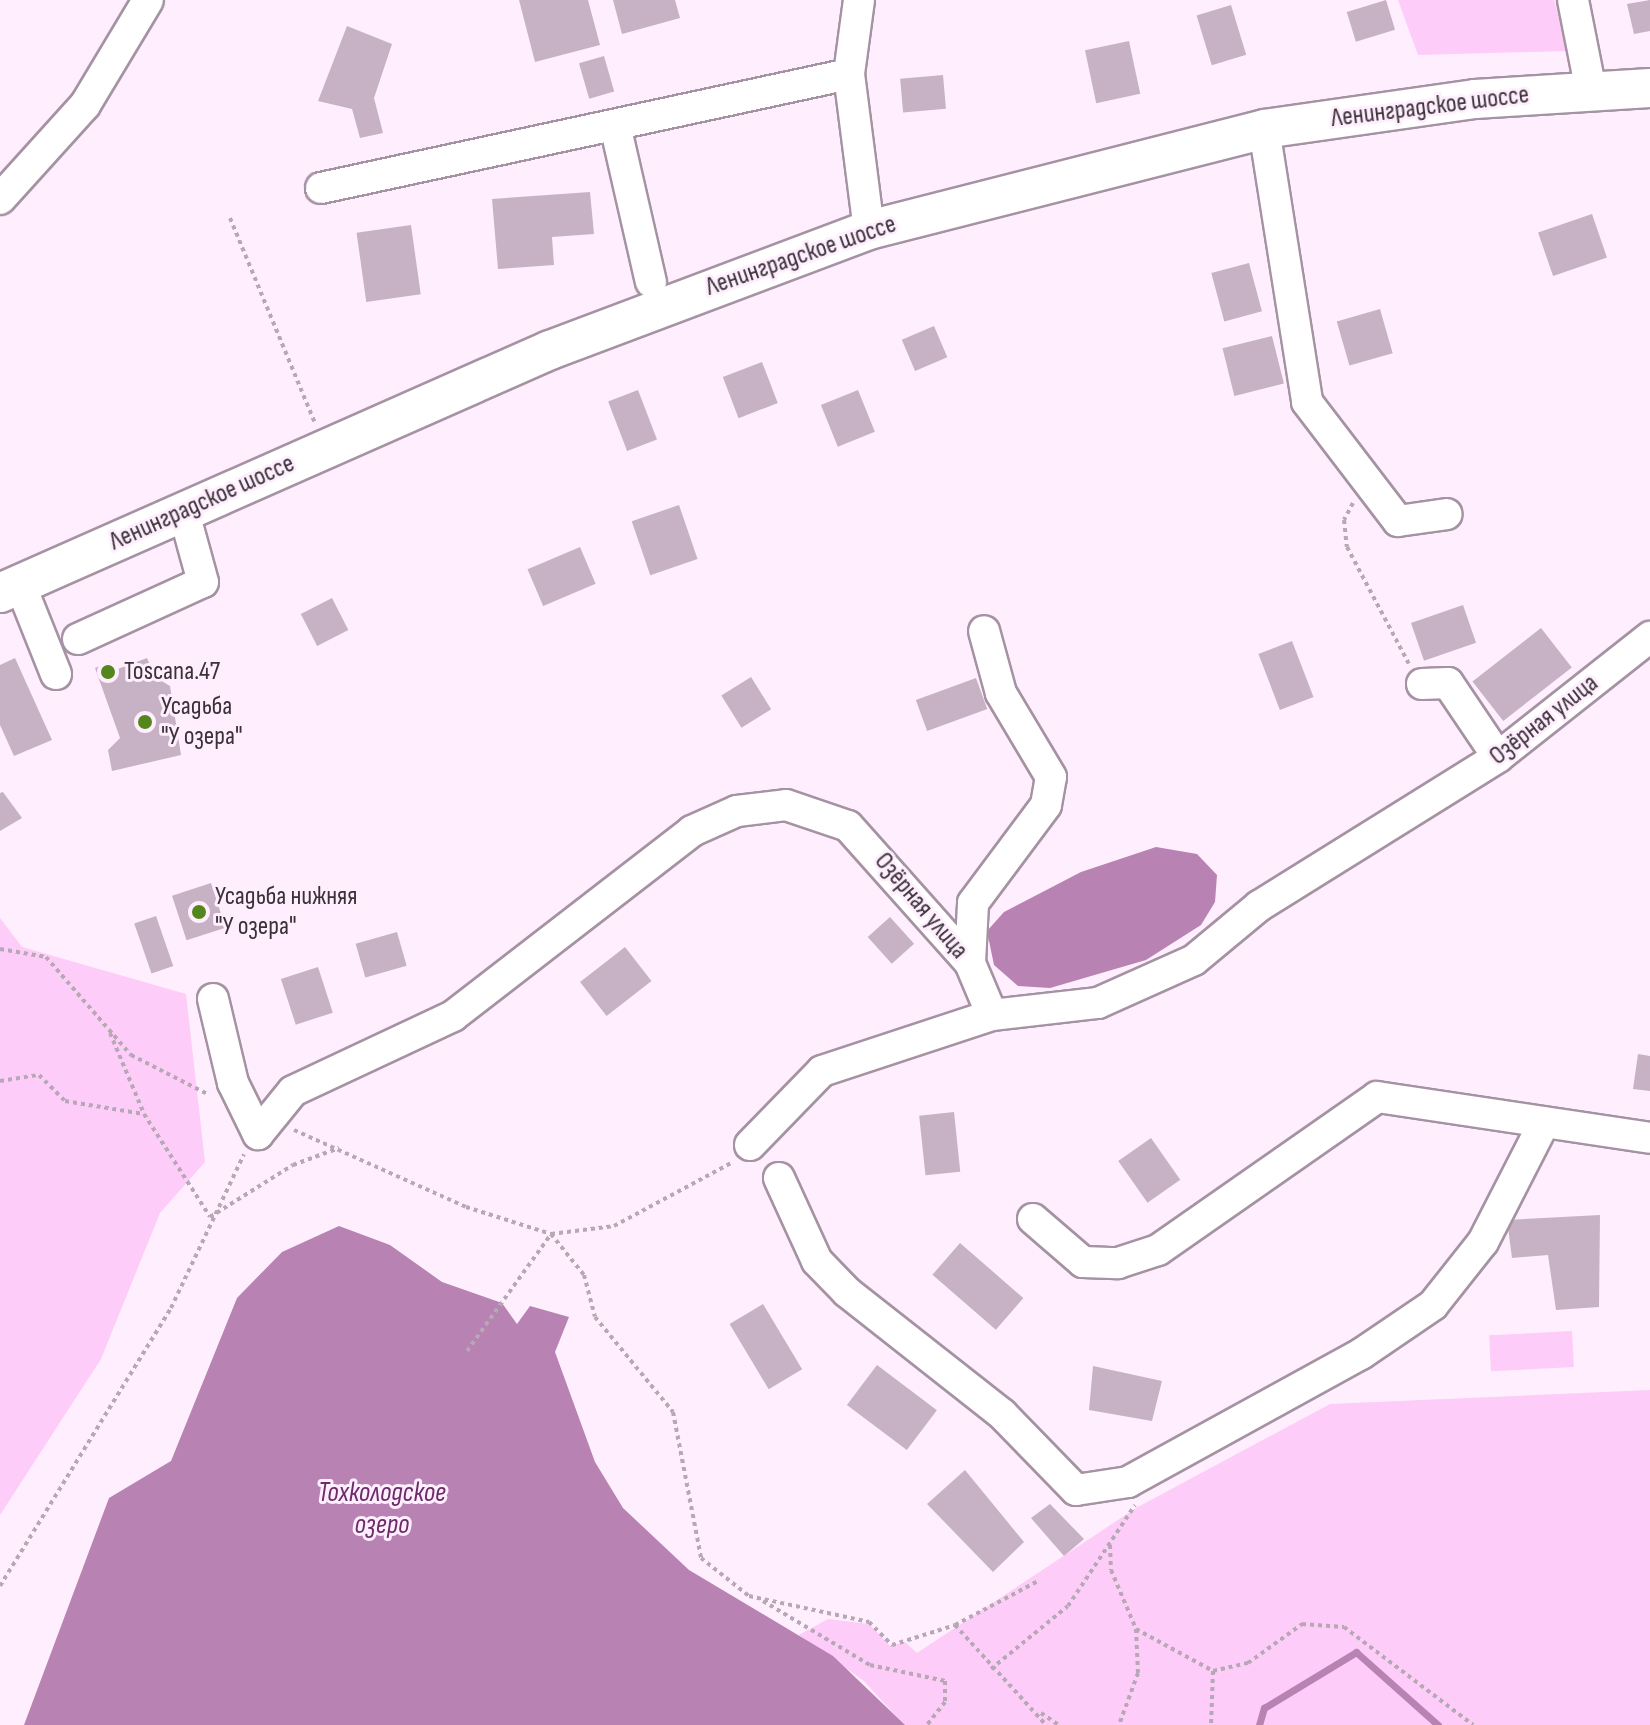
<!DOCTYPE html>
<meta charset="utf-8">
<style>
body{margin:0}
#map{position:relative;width:1650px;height:1725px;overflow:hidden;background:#ffeefd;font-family:"Sofia Sans Condensed",sans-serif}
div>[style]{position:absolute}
.green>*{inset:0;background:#fdccf8;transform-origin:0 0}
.water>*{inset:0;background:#b882b3}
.stream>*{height:7px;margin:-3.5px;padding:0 3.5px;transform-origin:3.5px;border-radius:3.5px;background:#b882b3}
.building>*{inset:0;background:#c6b2c4;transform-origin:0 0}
.path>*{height:4px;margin-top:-2px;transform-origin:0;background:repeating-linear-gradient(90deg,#b6a8b4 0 4px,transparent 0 8px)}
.roads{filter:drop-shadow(2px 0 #a592a3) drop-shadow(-2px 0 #a592a3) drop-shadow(0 2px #a592a3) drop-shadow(0 -2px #a592a3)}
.minor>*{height:30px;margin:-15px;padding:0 15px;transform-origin:15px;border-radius:15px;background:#fff}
.major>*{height:38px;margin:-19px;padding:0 19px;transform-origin:19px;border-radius:19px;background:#fff}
.dots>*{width:22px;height:22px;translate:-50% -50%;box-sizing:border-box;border:4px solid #ffeefd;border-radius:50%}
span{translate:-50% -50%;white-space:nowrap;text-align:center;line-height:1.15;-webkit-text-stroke:6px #ffeefd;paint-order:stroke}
.street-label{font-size:26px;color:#3a3239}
.poi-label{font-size:26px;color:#3a3239}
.left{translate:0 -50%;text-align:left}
.water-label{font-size:28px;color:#6c2b69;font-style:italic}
</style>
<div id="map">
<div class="green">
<i style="clip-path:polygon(1398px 0,1554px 0,1568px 51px,1418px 55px)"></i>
<i style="clip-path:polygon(0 918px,22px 947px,186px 994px,205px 1162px,160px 1213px,101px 1359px,0 1515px)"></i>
<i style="left:1572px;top:1331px;width:36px;height:83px;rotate:87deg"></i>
<i style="clip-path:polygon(1650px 1390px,1650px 1725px,904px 1725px,864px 1681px,799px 1635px,828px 1619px,869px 1624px,890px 1646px,905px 1642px,917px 1653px,1136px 1508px,1330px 1404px)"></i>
</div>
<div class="water">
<i style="clip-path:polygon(1156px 847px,1197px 854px,1217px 875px,1215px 902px,1201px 925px,1146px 960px,1050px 988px,1018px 986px,994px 965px,987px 931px,1004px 912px,1081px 872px)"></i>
<i style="clip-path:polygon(339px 1226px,390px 1245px,442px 1282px,502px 1303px,517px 1324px,530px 1306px,569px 1317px,555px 1352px,595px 1462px,623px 1508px,689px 1570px,833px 1656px,905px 1725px,24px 1725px,109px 1498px,171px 1461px,237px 1298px,282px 1252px)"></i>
</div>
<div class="stream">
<i style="left:1259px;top:1725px;width:18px;rotate:-74deg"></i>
<i style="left:1264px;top:1708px;width:108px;rotate:-31.3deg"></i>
<i style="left:1356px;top:1652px;width:110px;rotate:41.7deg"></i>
</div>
<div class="building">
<i style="clip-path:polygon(519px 0,588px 0,600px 45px,535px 62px)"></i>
<i style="clip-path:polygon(613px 0,675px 0,680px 18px,622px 34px)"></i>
<i style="left:1386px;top:0;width:31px;height:41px;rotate:73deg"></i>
<i style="clip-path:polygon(1650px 0,1650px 31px,1634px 34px,1627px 4px)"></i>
<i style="left:1231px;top:5px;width:52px;height:36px;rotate:73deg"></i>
<i style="clip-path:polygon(347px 26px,392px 44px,374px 98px,383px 133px,360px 138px,352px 109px,318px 101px)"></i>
<i style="left:1129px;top:41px;width:54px;height:45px;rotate:78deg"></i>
<i style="left:604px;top:56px;width:37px;height:26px;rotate:74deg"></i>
<i style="left:943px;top:75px;width:34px;height:43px;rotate:85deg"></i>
<i style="clip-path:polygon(590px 192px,594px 234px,552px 237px,554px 265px,498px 269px,492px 199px)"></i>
<i style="left:1592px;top:214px;width:46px;height:57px;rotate:71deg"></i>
<i style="left:411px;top:225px;width:70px;height:55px;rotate:82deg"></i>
<i style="left:1249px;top:263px;width:50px;height:39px;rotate:75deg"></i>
<i style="left:1380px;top:309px;width:46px;height:45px;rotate:74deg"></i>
<i style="left:934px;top:326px;width:34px;height:35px;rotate:67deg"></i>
<i style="left:1272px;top:336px;width:49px;height:51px;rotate:76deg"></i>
<i style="left:762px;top:362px;width:44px;height:42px;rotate:69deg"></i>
<i style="left:638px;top:390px;width:53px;height:32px;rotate:69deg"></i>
<i style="left:858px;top:390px;width:45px;height:40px;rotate:68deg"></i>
<i style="left:679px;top:505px;width:57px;height:50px;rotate:71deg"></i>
<i style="left:580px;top:547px;width:40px;height:57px;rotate:67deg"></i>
<i style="left:332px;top:598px;width:36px;height:35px;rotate:63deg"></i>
<i style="left:1463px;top:605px;width:40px;height:55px;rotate:71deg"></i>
<i style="left:1541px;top:628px;width:50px;height:87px;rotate:52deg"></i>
<i style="left:1292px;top:641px;width:60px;height:36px;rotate:69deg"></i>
<i style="clip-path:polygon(15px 658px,52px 740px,14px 756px,0 725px,0 665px)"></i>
<i style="clip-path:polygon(147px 658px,155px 677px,170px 686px,181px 755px,112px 771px,108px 750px,120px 738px,95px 668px,111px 661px,115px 670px)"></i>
<i style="left:751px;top:677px;width:38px;height:35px;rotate:58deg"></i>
<i style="left:976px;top:678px;width:33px;height:64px;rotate:70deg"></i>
<i style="clip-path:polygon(3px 792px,22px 818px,0 831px,0 793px)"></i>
<i style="left:211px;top:883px;width:47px;height:41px;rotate:72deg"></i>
<i style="left:156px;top:916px;width:53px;height:23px;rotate:71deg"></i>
<i style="left:890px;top:917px;width:36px;height:30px;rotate:48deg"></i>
<i style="left:397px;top:932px;width:35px;height:43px;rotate:74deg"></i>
<i style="left:625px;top:947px;width:43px;height:57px;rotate:52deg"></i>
<i style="left:318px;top:967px;width:48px;height:39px;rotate:72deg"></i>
<i style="clip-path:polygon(1638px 1054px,1650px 1056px,1650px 1091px,1633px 1089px)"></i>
<i style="left:954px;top:1112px;width:60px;height:35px;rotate:84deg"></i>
<i style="left:1151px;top:1138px;width:51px;height:40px;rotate:55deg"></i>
<i style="clip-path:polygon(1600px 1215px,1599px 1307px,1556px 1310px,1548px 1255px,1512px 1258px,1507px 1220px)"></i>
<i style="left:960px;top:1243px;width:84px;height:42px;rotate:41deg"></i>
<i style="left:763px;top:1304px;width:76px;height:39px;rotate:59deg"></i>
<i style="left:877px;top:1365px;width:75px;height:50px;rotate:37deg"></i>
<i style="clip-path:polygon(1093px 1366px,1162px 1381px,1152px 1421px,1089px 1410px)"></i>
<i style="clip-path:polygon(965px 1470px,1024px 1542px,993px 1572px,927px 1504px)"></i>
<i style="clip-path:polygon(1050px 1504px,1084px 1539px,1064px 1556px,1031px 1518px)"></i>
</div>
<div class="path">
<i style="left:230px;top:218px;width:222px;rotate:67.5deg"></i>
<i style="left:1353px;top:503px;width:19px;rotate:118deg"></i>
<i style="left:1344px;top:520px;width:27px;rotate:84deg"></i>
<i style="left:1347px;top:547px;width:132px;rotate:62.1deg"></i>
<i style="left:0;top:949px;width:47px;rotate:9.9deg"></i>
<i style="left:46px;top:957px;width:130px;rotate:49.1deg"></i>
<i style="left:131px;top:1055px;width:88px;rotate:27.1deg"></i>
<i style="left:110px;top:1033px;width:88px;rotate:67.2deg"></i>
<i style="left:144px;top:1114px;width:122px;rotate:57.3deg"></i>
<i style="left:210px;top:1217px;width:98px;rotate:-32.1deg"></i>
<i style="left:293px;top:1165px;width:49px;rotate:-20.3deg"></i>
<i style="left:0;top:1081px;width:39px;rotate:-9deg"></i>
<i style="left:39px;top:1075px;width:37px;rotate:45deg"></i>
<i style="left:65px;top:1101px;width:80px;rotate:9.3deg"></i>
<i style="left:294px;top:1130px;width:188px;rotate:24.1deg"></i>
<i style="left:466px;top:1207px;width:89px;rotate:17.6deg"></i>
<i style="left:551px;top:1234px;width:64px;rotate:-7.2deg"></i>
<i style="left:614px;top:1226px;width:133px;rotate:-28.3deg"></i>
<i style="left:551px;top:1234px;width:53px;rotate:51.2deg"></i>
<i style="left:584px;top:1275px;width:43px;rotate:75.3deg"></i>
<i style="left:595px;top:1317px;width:123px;rotate:50.6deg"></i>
<i style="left:673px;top:1412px;width:149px;rotate:79.1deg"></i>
<i style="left:701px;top:1558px;width:61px;rotate:38.4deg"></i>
<i style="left:749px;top:1596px;width:123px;rotate:12.2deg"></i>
<i style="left:869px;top:1622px;width:33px;rotate:45deg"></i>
<i style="left:892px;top:1645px;width:66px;rotate:-17.6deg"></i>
<i style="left:955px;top:1625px;width:94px;rotate:-27.9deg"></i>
<i style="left:467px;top:1351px;width:144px;rotate:-54.3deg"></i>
<i style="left:1110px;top:1545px;width:25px;rotate:88deg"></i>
<i style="left:1111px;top:1570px;width:64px;rotate:67deg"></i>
<i style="left:1136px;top:1629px;width:44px;rotate:87.4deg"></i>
<i style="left:1138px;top:1673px;width:55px;rotate:110.1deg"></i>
<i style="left:0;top:1586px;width:326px;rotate:-58.4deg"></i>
<i style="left:171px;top:1308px;width:170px;rotate:-64.6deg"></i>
<i style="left:763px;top:1601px;width:125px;rotate:30.9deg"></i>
<i style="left:870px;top:1665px;width:77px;rotate:12deg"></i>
<i style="left:945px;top:1681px;width:21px;rotate:90deg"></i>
<i style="left:945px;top:1702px;width:29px;rotate:128deg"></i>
<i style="left:955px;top:1625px;width:135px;rotate:47.7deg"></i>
<i style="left:1136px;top:1629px;width:88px;rotate:28.6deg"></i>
<i style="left:1213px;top:1671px;width:54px;rotate:92.1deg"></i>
<i style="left:991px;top:1669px;width:99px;rotate:-39.3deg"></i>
<i style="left:1068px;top:1606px;width:121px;rotate:-56.4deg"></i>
<i style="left:1213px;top:1671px;width:36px;rotate:-13deg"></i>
<i style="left:1248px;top:1663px;width:67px;rotate:-35.8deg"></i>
<i style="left:1302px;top:1624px;width:42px;rotate:4.1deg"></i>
<i style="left:1344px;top:1627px;width:162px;rotate:37.2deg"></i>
<i style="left:1041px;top:1713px;width:22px;rotate:34deg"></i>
</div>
<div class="roads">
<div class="minor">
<i style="left:859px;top:0;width:75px;rotate:97.7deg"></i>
<i style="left:849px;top:74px;width:157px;rotate:82.7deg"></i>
<i style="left:1573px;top:0;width:93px;rotate:78.8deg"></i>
<i style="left:615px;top:125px;width:161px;rotate:77.1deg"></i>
<i style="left:1264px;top:129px;width:276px;rotate:81deg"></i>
<i style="left:1307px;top:402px;width:150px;rotate:52.6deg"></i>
<i style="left:1398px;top:521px;width:49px;rotate:-8.1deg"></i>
<i style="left:321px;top:188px;width:540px;rotate:-12.18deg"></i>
<i style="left:0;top:199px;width:127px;rotate:-47.9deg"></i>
<i style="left:85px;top:105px;width:122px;rotate:-59deg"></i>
<i style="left:20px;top:584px;width:97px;rotate:68.2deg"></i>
<i style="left:78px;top:639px;width:137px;rotate:-24.5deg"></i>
<i style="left:203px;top:582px;width:72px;rotate:-105.4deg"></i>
<i style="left:1422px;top:684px;width:26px;rotate:-2deg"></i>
<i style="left:1448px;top:683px;width:89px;rotate:56deg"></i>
<i style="left:970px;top:963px;width:60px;rotate:-87.1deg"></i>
<i style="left:973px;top:903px;width:122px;rotate:-53.3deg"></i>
<i style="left:1046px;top:805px;width:28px;rotate:-80deg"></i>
<i style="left:1051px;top:777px;width:98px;rotate:-120.8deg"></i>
<i style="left:1001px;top:693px;width:64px;rotate:-105.3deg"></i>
<i style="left:213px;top:999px;width:86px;rotate:76.6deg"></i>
<i style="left:233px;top:1083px;width:57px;rotate:63.9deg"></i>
<i style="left:258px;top:1134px;width:55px;rotate:-50.9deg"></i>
<i style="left:293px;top:1091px;width:177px;rotate:-25.1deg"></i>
<i style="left:453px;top:1016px;width:302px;rotate:-37.7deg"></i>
<i style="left:692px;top:831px;width:49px;rotate:-24deg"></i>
<i style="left:737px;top:811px;width:49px;rotate:-7deg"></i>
<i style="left:786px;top:805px;width:65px;rotate:18.7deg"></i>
<i style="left:848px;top:826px;width:183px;rotate:48.3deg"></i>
<i style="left:970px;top:963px;width:56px;rotate:67.1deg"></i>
<i style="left:750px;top:1145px;width:103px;rotate:-45.8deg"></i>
<i style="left:822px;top:1071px;width:179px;rotate:-18.2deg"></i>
<i style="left:992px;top:1015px;width:107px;rotate:-6.5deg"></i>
<i style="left:1098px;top:1003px;width:105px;rotate:-24.1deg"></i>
<i style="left:1194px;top:960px;width:85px;rotate:-39.7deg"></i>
<i style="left:1259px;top:906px;width:282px;rotate:-31.9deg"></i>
<i style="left:1498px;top:757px;width:194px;rotate:-38.3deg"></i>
<i style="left:779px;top:1178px;width:91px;rotate:65.4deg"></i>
<i style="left:817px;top:1261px;width:43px;rotate:45.9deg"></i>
<i style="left:847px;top:1292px;width:197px;rotate:38.2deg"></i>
<i style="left:1002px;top:1414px;width:106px;rotate:45.8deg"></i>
<i style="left:1076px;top:1490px;width:53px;rotate:-8.7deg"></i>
<i style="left:1128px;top:1482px;width:266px;rotate:-28.8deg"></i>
<i style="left:1361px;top:1354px;width:87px;rotate:-34.2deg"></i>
<i style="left:1433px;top:1305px;width:80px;rotate:-51.6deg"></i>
<i style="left:1483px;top:1242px;width:134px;rotate:-62.9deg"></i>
<i style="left:1033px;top:1219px;width:66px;rotate:40.7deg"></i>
<i style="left:1083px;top:1262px;width:35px;rotate:2deg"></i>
<i style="left:1118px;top:1263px;width:42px;rotate:-18deg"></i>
<i style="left:1158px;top:1250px;width:267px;rotate:-34.9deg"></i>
<i style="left:1377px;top:1097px;width:276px;rotate:8.5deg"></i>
</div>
<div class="major">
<i style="left:0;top:593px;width:601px;rotate:-23.84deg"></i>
<i style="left:550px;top:350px;width:341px;rotate:-20.6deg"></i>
<i style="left:869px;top:230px;width:408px;rotate:-14.3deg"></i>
<i style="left:1264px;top:129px;width:213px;rotate:-8.1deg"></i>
<i style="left:1475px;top:99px;width:175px;rotate:-3.6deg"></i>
</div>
</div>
<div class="dots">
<i style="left:108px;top:672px;background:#53871d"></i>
<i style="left:145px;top:722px;background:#53871d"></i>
<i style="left:199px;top:912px;background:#53871d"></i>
</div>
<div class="street-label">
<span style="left:1430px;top:107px;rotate:-7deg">Ленинградское шоссе</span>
<span style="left:801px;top:256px;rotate:-19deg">Ленинградское шоссе</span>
<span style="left:202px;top:503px;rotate:-24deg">Ленинградское шоссе</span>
<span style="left:1544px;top:720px;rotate:-38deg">Озёрная улица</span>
<span style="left:921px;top:906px;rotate:50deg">Озёрная улица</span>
</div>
<div class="poi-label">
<span class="left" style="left:124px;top:672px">Toscana.47</span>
<span class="left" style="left:161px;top:722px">Усадьба<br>"У озера"</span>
<span class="left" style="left:215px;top:912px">Усадьба нижняя<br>"У озера"</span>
</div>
<div class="water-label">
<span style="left:382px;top:1509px">Тохколодское<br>озеро</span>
</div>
</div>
